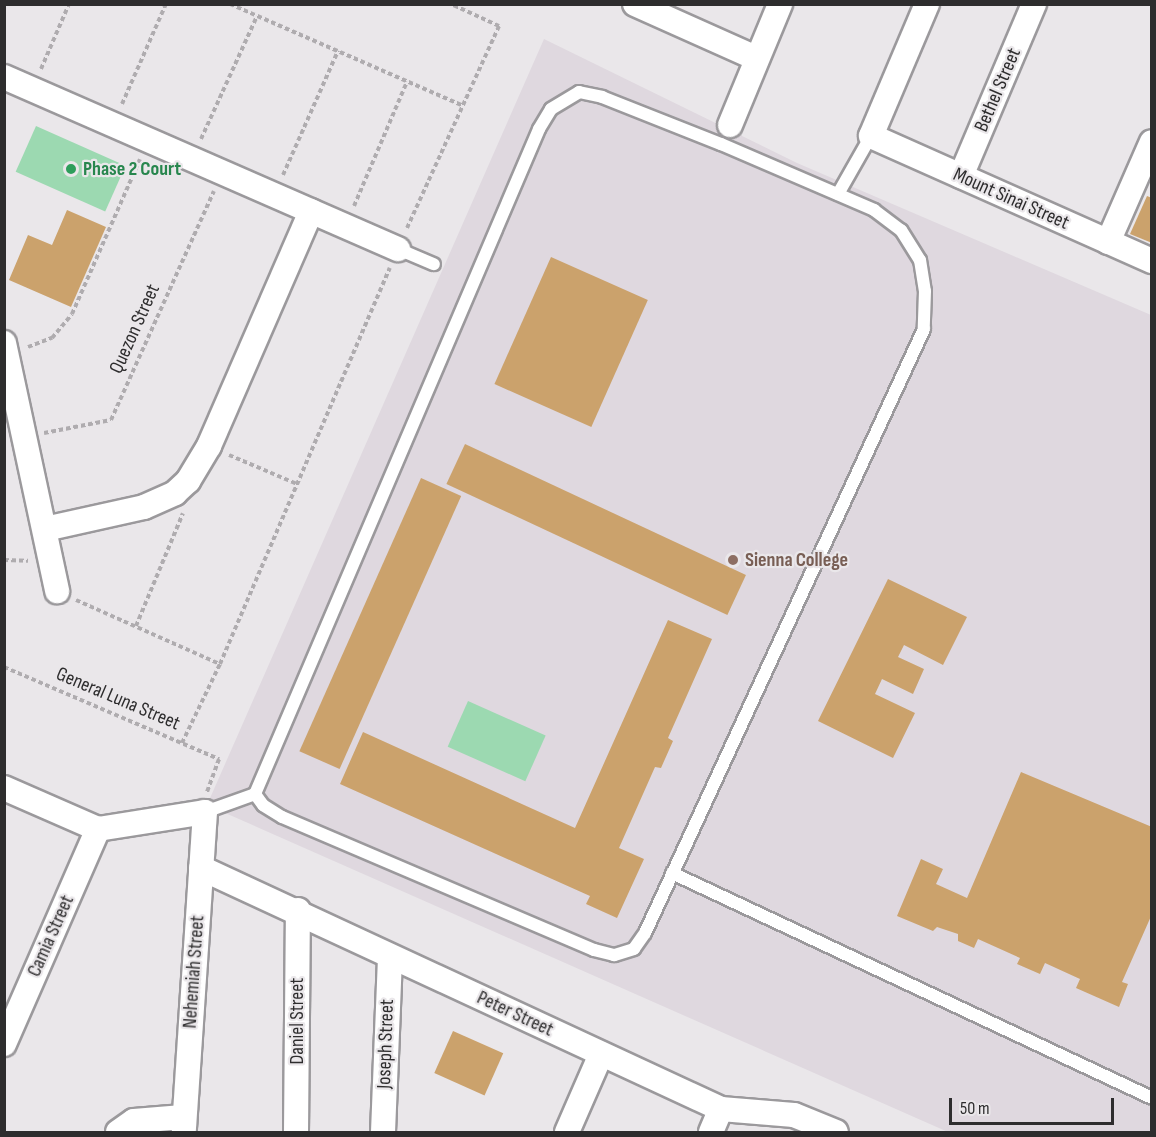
<!DOCTYPE html>
<style>
body{margin:0}
#map{position:relative;width:1156px;height:1137px;overflow:hidden;background:#eae7ea;font-family:"Sofia Sans Condensed",sans-serif}
div>[style]{position:absolute}
.built>*{inset:0;background:#dfd8df}
.green>*{inset:0;background:#9cd9b1;transform-origin:0 0}
.building>*{inset:0;background:#cba26c;transform-origin:0 0}
.path>*{height:4px;margin-top:-2px;transform-origin:0;background:repeating-linear-gradient(90deg,#afacaf 0 4.5px,transparent 0 7.5px)}
.roads{filter:drop-shadow(2px 0 #9b999c) drop-shadow(-2px 0 #9b999c) drop-shadow(0 2px #9b999c) drop-shadow(0 -2px #9b999c)}
.service>*{height:12px;margin:-6px;padding:0 6px;transform-origin:6px;border-radius:6px;background:#fff}
.minor>*{height:24px;margin:-12px;padding:0 12px;transform-origin:12px;border-radius:12px;background:#fff}
.dots>*{width:16px;height:16px;translate:-50% -50%;box-sizing:border-box;border:3px solid #eae7ea;border-radius:50%}
span{translate:-50% -50%;white-space:nowrap;text-align:center;line-height:1.15;-webkit-text-stroke:4.5px #eae7ea;paint-order:stroke}
.street-label{font-size:20px;color:#2e2d2e}
.leisure-label{font-size:20px;color:#27864d;font-weight:700}
.left{translate:0 -50%;text-align:left}
.education-label{font-size:20px;color:#785e54;font-weight:700}
.frame{position:absolute;inset:0;border:6px solid #2e2d2e;pointer-events:none}
.scale{position:absolute;left:949px;top:1098px;width:165px;height:27px;box-sizing:border-box;border:3px solid #2e2d2e;border-top:0;padding-left:8px;font-size:18px;line-height:21px;white-space:nowrap;color:#2e2d2e;-webkit-text-stroke:4px #eae7ea;paint-order:stroke}
</style>
<div id="map">
<div class="built">
<i style="clip-path:polygon(544px 39px,797px 163px,1151px 315px,1151px 1132px,948px 1132px,207px 805px)"></i>
</div>
<div class="green">
<i style="left:36px;top:126px;width:98px;height:50px;rotate:24deg"></i>
<i style="left:468px;top:701px;width:85px;height:50px;rotate:24deg"></i>
</div>
<div class="building">
<i style="clip-path:polygon(1147px 196px,1152px 198px,1152px 243px,1130px 234px)"></i>
<i style="clip-path:polygon(67px 210px,106px 227px,71px 307px,9px 280px,28px 235px,52px 245px)"></i>
<i style="left:551px;top:257px;width:106px;height:139px;rotate:24deg"></i>
<i style="left:465px;top:444px;width:310px;height:44px;rotate:25deg"></i>
<i style="left:421px;top:478px;width:44px;height:299px;rotate:24deg"></i>
<i style="clip-path:polygon(888px 579px,967px 617px,943px 665px,904px 645px,898px 657px,924px 669px,913px 694px,882px 679px,875px 694px,915px 713px,893px 758px,818px 721px)"></i>
<i style="clip-path:polygon(668px 620px,712px 639px,668px 738px,673px 741px,661px 768px,655px 767px,619px 848px,644px 859px,617px 918px,586px 904px,590px 896px,340px 784px,363px 732px,575px 828px)"></i>
<i style="clip-path:polygon(1021px 772px,1152px 827px,1152px 914px,1122px 982px,1128px 984px,1119px 1007px,1076px 988px,1080px 979px,1045px 963px,1040px 974px,1017px 964px,1020px 958px,978px 939px,974px 948px,958px 941px,958px 934px,937px 927px,933px 931px,897px 916px,921px 859px,943px 869px,936px 884px,967px 898px)"></i>
<i style="left:453px;top:1031px;width:55px;height:46px;rotate:24deg"></i>
</div>
<div class="path">
<i style="left:230px;top:4px;width:254px;rotate:23.6deg"></i>
<i style="left:41px;top:69px;width:71px;rotate:-66.7deg"></i>
<i style="left:122px;top:104px;width:109px;rotate:-66.3deg"></i>
<i style="left:201px;top:139px;width:135px;rotate:-65.5deg"></i>
<i style="left:283px;top:175px;width:136px;rotate:-66.1deg"></i>
<i style="left:354px;top:206px;width:135px;rotate:-66.9deg"></i>
<i style="left:407px;top:228px;width:222px;rotate:-65.5deg"></i>
<i style="left:499px;top:26px;width:53px;rotate:-155.4deg"></i>
<i style="left:28px;top:347px;width:26px;rotate:-21deg"></i>
<i style="left:52px;top:338px;width:31px;rotate:-50deg"></i>
<i style="left:72px;top:314px;width:169px;rotate:-66.3deg"></i>
<i style="left:44px;top:433px;width:68px;rotate:-11deg"></i>
<i style="left:111px;top:420px;width:251px;rotate:-65.8deg"></i>
<i style="left:229px;top:455px;width:74px;rotate:23.1deg"></i>
<i style="left:4px;top:560px;width:24px;rotate:2deg"></i>
<i style="left:76px;top:600px;width:158px;rotate:24deg"></i>
<i style="left:136px;top:626px;width:122px;rotate:-67.4deg"></i>
<i style="left:4px;top:667px;width:234px;rotate:23.2deg"></i>
<i style="left:219px;top:759px;width:35px;rotate:110deg"></i>
<i style="left:182px;top:743px;width:88px;rotate:-64.3deg"></i>
<i style="left:220px;top:664px;width:431px;rotate:-66.8deg"></i>
</div>
<div class="roads">
<div class="service">
<i style="left:579px;top:92px;width:24px;rotate:12deg"></i>
<i style="left:602px;top:97px;width:128px;rotate:21.6deg"></i>
<i style="left:721px;top:144px;width:167px;rotate:23.3deg"></i>
<i style="left:874px;top:210px;width:34px;rotate:37deg"></i>
<i style="left:901px;top:230px;width:36px;rotate:58deg"></i>
<i style="left:920px;top:260px;width:31px;rotate:81deg"></i>
<i style="left:925px;top:291px;width:38px;rotate:92deg"></i>
<i style="left:924px;top:329px;width:665px;rotate:114.79deg"></i>
<i style="left:645px;top:933px;width:19px;rotate:125deg"></i>
<i style="left:634px;top:949px;width:21px;rotate:163deg"></i>
<i style="left:614px;top:955px;width:21px;rotate:-166deg"></i>
<i style="left:594px;top:950px;width:339px;rotate:-156.9deg"></i>
<i style="left:282px;top:817px;width:22px;rotate:-148deg"></i>
<i style="left:263px;top:805px;width:14px;rotate:-126deg"></i>
<i style="left:255px;top:794px;width:723px;rotate:-66.87deg"></i>
<i style="left:539px;top:129px;width:23px;rotate:-59deg"></i>
<i style="left:551px;top:109px;width:33px;rotate:-31deg"></i>
<i style="left:838px;top:194px;width:67px;rotate:-60.4deg"></i>
<i style="left:398px;top:249px;width:39px;rotate:23deg"></i>
<i style="left:205px;top:812px;width:53px;rotate:-19.8deg"></i>
<i style="left:672px;top:873px;width:530px;rotate:25.11deg"></i>
</div>
<div class="minor">
<i style="left:635px;top:4px;width:133px;rotate:24.1deg"></i>
<i style="left:927px;top:4px;width:143px;rotate:113deg"></i>
<i style="left:871px;top:136px;width:308px;rotate:24deg"></i>
<i style="left:4px;top:77px;width:430px;rotate:23.6deg"></i>
<i style="left:730px;top:125px;width:131px;rotate:-67.5deg"></i>
<i style="left:961px;top:176px;width:187px;rotate:-67deg"></i>
<i style="left:1108px;top:242px;width:109px;rotate:-66.3deg"></i>
<i style="left:4px;top:343px;width:254px;rotate:77.9deg"></i>
<i style="left:45px;top:529px;width:101px;rotate:-12.5deg"></i>
<i style="left:144px;top:507px;width:34px;rotate:-24deg"></i>
<i style="left:175px;top:493px;width:18px;rotate:-43deg"></i>
<i style="left:188px;top:481px;width:41px;rotate:-59deg"></i>
<i style="left:209px;top:446px;width:256px;rotate:-66.5deg"></i>
<i style="left:4px;top:788px;width:103px;rotate:23.6deg"></i>
<i style="left:98px;top:829px;width:108px;rotate:-9deg"></i>
<i style="left:205px;top:812px;width:321px;rotate:93.8deg"></i>
<i style="left:201px;top:868px;width:573px;rotate:24.87deg"></i>
<i style="left:721px;top:1109px;width:73px;rotate:4.7deg"></i>
<i style="left:794px;top:1115px;width:45px;rotate:22deg"></i>
<i style="left:4px;top:1044px;width:235px;rotate:-66.4deg"></i>
<i style="left:118px;top:1132px;width:19px;rotate:-35deg"></i>
<i style="left:134px;top:1121px;width:49px;rotate:-4.7deg"></i>
<i style="left:296px;top:1132px;width:222px;rotate:-89.5deg"></i>
<i style="left:383px;top:1132px;width:176px;rotate:-87.7deg"></i>
<i style="left:567px;top:1132px;width:85px;rotate:-66.4deg"></i>
<i style="left:711px;top:1132px;width:25px;rotate:-67deg"></i>
</div>
</div>
<div class="dots">
<i style="left:71px;top:169px;background:#2e9e5b"></i>
<i style="left:733px;top:560px;background:#8d6e63"></i>
</div>
<div class="street-label">
<span style="left:998px;top:90px;rotate:-67deg">Bethel Street</span>
<span style="left:1011px;top:199px;rotate:24deg">Mount Sinai Street</span>
<span style="left:135px;top:329px;rotate:-66deg">Quezon Street</span>
<span style="left:118px;top:699px;rotate:23deg">General Luna Street</span>
<span style="left:51px;top:936px;rotate:-66deg">Camia Street</span>
<span style="left:194px;top:972px;rotate:-86deg">Nehemiah Street</span>
<span style="left:515px;top:1014px;rotate:25deg">Peter Street</span>
<span style="left:297px;top:1021px;rotate:-90deg">Daniel Street</span>
<span style="left:386px;top:1044px;rotate:-88deg">Joseph Street</span>
</div>
<div class="leisure-label">
<span class="left" style="left:83px;top:169px">Phase 2 Court</span>
</div>
<div class="education-label">
<span class="left" style="left:745px;top:560px">Sienna College</span>
</div>
<div class="frame"></div>
<div class="scale">50 m</div>
</div>
